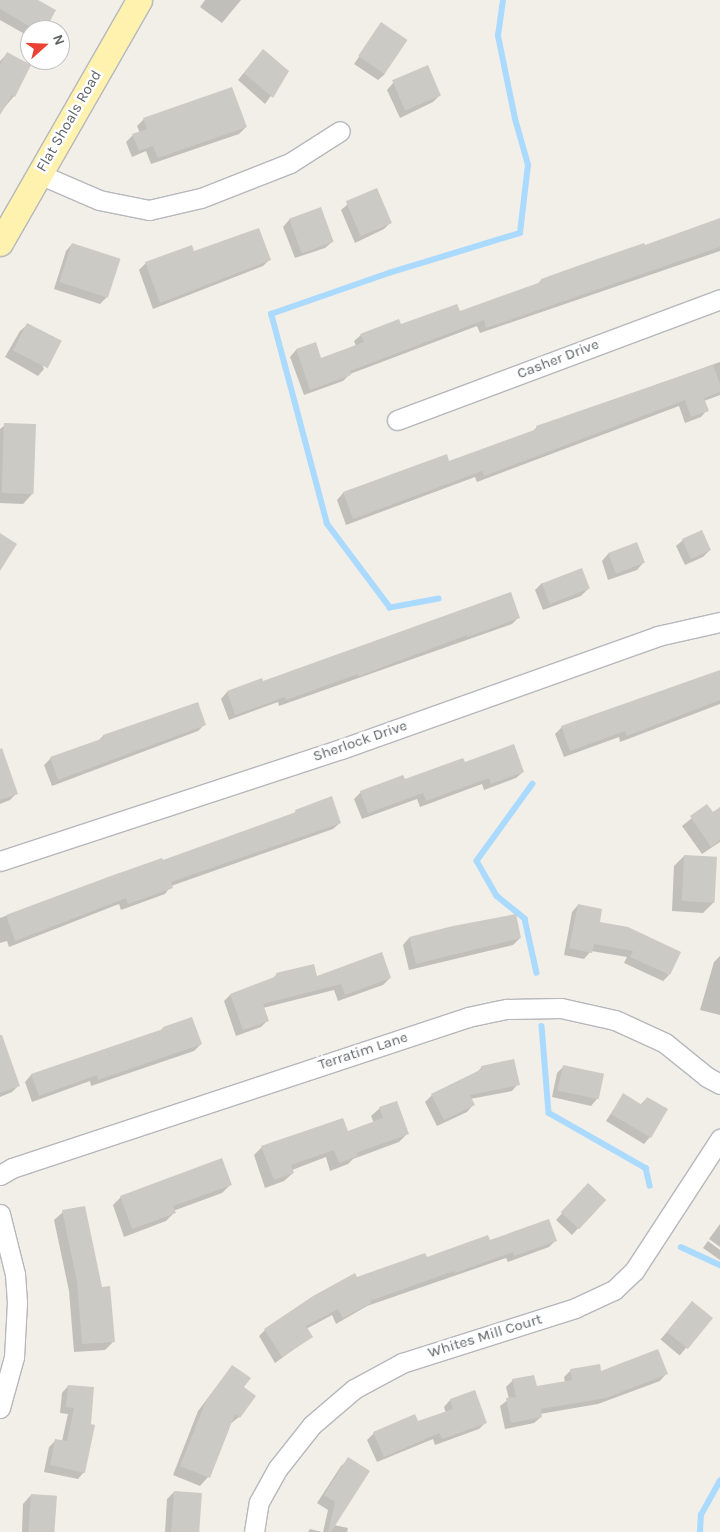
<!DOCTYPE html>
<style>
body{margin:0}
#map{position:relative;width:720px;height:1532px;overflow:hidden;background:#f1efe8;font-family:Karla,sans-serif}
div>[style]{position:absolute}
.shadow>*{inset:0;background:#0003;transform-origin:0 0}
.stream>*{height:5.5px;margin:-2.75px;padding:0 2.75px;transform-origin:2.75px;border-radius:2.75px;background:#aadaff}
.building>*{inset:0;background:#cccac5;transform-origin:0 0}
.roads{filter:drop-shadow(1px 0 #b5b8bc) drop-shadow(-1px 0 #b5b8bc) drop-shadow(0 1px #b5b8bc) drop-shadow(0 -1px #b5b8bc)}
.minor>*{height:19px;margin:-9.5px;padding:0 9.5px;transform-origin:9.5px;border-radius:9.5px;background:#fff}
.major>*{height:25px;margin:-12.5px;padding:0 12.5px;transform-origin:12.5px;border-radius:12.5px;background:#fff2af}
span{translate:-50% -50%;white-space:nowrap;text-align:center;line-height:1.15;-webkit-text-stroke:5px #fff;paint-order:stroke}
.street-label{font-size:15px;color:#5f6368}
.north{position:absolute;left:20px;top:20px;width:50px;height:50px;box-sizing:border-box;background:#fff;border:1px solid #bfc1c3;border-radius:50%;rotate:70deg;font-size:14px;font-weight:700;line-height:20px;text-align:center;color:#5f6368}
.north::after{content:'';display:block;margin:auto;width:18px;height:22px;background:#ea4335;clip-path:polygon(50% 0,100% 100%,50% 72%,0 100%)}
</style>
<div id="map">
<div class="shadow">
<i style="clip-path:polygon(0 0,35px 0,43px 30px,30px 30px,30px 37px,0 20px)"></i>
<i style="clip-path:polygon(205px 0,241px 0,222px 23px,200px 7px)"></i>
<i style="clip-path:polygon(382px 24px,385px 74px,378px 80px,354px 64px)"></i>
<i style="clip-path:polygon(7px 54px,14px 96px,0 113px,0 61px)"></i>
<i style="clip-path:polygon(256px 58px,288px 72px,265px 104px,238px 80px)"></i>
<i style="clip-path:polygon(428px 67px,440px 95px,433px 102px,400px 118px,387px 90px,393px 83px)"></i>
<i style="clip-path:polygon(144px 119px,246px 127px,239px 134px,151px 164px,146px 151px,132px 157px,126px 142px,133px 135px,140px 133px,137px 126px)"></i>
<i style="clip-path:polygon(348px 204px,390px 223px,384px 229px,355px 243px,341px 210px)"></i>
<i style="clip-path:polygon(320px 209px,332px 242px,325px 248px,295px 258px,283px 227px,289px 220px)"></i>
<i style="clip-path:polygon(720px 219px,720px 251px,480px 333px,477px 326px,350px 374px,343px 381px,304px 395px,290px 357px,296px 350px,315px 343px,321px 359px,356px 346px,354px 341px,361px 335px,459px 313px,537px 285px,541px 280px,644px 247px)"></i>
<i style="clip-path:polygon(72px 244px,107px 297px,100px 304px,54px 289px,66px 251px)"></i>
<i style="clip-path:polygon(194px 253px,270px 259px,263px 266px,153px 309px,139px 270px,146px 263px)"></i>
<i style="clip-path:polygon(27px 325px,44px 369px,38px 376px,5px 357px,20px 331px)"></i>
<i style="clip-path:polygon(720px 362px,720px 395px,704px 401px,707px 410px,701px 417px,685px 423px,679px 406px,477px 482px,475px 477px,346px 525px,337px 500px,343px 493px,446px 456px,449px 462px,532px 432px,537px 427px)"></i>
<i style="clip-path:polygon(5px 425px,33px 493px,23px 504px,0 503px,0 429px)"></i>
<i style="clip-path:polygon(683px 540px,710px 550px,703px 557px,685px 565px,676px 546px)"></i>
<i style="clip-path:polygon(636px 544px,643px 563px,637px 570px,608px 580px,602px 561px,608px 554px)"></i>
<i style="clip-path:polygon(542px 583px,588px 589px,581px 596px,543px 610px,535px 590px)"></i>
<i style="clip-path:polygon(519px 617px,512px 624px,279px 706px,278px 702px,229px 720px,221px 699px,227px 692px)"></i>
<i style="clip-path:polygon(720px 675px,720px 704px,620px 742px,619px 737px,564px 757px,555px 734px,562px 727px)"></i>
<i style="clip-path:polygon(205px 724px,198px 731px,52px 786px,44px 765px,51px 758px,98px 741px,103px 736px)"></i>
<i style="clip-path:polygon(464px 764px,523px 772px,516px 778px,484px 790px,482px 784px,420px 807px,417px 799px,362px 819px,354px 799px,361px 792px)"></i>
<i style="clip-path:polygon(0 775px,17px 793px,10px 800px,0 804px)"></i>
<i style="clip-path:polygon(707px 806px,712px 813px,720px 808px,720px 842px,702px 854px,682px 826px)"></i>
<i style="clip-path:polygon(296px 811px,340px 823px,333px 829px,171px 886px,165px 894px,121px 910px,119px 904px,9px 947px,7px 941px,0 943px,0 918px,108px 878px,162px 861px,292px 815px)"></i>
<i style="clip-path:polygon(684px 856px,714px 902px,703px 913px,672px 911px,674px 866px)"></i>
<i style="clip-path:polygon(578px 905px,598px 922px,669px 975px,663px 981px,624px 963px,627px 957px,591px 951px,584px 959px,564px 955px,572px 912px)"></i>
<i style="clip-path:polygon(454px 927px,520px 938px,513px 945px,409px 970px,403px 945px,409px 938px)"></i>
<i style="clip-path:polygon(720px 956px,720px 1015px,700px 1010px,714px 962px)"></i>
<i style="clip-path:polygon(277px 974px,316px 978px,390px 978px,383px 985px,338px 1001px,334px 990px,263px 1008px,268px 1020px,261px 1027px,236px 1036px,224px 1001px,230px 995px,271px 980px)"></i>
<i style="clip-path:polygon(163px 1028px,201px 1044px,194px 1051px,91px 1086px,90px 1081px,32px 1102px,25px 1082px,31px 1075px,160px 1031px)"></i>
<i style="clip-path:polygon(0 1065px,19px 1085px,12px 1092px,0 1097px)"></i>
<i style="clip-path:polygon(564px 1066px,603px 1075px,597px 1099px,591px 1106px,552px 1097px,557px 1073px)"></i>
<i style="clip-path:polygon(482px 1067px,518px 1084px,512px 1091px,470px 1099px,473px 1105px,467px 1112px,437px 1126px,425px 1102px,432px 1095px,475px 1074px)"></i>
<i style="clip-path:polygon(623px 1095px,640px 1105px,647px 1098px,650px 1137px,644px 1144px,606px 1121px)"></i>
<i style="clip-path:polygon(380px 1108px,407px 1134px,399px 1142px,353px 1159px,348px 1164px,330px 1171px,326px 1157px,292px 1170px,293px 1173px,284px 1181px,265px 1188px,254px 1155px,262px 1147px,347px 1132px,374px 1123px,371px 1116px)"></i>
<i style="clip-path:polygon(231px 1184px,222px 1193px,173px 1211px,174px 1213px,166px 1221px,124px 1237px,113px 1205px,121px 1197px)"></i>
<i style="clip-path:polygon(581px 1192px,604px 1200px,572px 1235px,556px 1220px)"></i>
<i style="clip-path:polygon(63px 1212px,113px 1342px,105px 1350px,74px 1352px,69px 1291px,54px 1220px)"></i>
<i style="clip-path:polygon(720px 1224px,720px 1247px,709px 1239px)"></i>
<i style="clip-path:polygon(556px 1240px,549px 1247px,508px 1262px,506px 1258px,367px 1306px,336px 1324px,332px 1315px,306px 1329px,311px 1337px,275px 1363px,259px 1336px,265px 1330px,357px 1279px,490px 1242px)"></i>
<i style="clip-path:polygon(708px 1241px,720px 1250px,720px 1260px,703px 1248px)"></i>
<i style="left:692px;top:1302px;width:25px;height:49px;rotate:40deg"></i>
<i style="clip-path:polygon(232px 1366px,243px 1388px,254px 1396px,239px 1417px,229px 1425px,208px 1477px,200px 1486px,173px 1475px,198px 1411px)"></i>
<i style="clip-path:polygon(571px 1370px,600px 1373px,666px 1374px,660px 1381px,598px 1404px,540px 1414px,541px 1417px,534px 1423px,505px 1429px,500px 1406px,509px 1399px,506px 1387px,513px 1380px,536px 1388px,565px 1382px,564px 1377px)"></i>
<i style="clip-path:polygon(68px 1386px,93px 1389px,84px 1472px,78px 1479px,44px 1472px,49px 1447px,56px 1440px,62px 1441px,68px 1414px,60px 1413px,62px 1393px)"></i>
<i style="clip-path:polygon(450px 1400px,486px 1422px,479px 1429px,435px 1445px,433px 1439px,377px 1462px,367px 1440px,374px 1433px,417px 1423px,446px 1413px,444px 1407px)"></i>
<i style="clip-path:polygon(349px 1459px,334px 1525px,348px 1528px,347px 1532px,323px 1532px,328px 1510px,317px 1503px,341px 1466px)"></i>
<i style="clip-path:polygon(174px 1492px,198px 1532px,165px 1532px,167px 1499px)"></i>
<i style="clip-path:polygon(31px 1495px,54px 1532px,22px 1532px,23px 1504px)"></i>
<i style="clip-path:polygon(310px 1529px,322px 1532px,308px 1532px)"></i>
</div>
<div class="stream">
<i style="left:439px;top:599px;width:50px;rotate:169.6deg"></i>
<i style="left:390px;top:608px;width:105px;rotate:-126.9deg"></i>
<i style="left:327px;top:524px;width:217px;rotate:-104.9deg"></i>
<i style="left:271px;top:314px;width:125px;rotate:-19.2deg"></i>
<i style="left:389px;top:273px;width:137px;rotate:-17deg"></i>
<i style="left:520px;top:233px;width:68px;rotate:-83.3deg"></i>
<i style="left:528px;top:165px;width:48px;rotate:-105.8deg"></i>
<i style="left:515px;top:119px;width:85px;rotate:-101.6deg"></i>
<i style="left:498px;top:36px;width:36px;rotate:-82deg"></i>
<i style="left:533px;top:784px;width:95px;rotate:126deg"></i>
<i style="left:477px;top:861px;width:40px;rotate:60.3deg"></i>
<i style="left:497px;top:896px;width:36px;rotate:39deg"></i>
<i style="left:525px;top:919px;width:55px;rotate:77.5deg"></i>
<i style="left:542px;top:1026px;width:87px;rotate:85.4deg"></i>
<i style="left:549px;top:1113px;width:112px;rotate:29.6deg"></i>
<i style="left:646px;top:1168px;width:18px;rotate:77deg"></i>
<i style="left:681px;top:1247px;width:43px;rotate:24.8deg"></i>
<i style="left:700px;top:1532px;width:17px;rotate:-87deg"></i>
<i style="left:701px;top:1515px;width:39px;rotate:-61deg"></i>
</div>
<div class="building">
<i style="clip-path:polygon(0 0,38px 0,56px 10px,45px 30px,36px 30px,0 9px)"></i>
<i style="left:381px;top:22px;width:32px;height:41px;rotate:34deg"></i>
<i style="clip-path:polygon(263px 49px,289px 71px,273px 98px,244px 73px)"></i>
<i style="clip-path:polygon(7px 52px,31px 65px,15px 97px,12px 95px,0 115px,0 65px)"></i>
<i style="left:428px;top:65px;width:33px;height:39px;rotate:67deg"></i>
<i style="clip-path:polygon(232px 87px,247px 127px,158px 158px,153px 146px,139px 151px,132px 134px,147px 129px,143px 118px)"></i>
<i style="left:377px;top:188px;width:38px;height:34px;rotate:67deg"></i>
<i style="left:321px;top:207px;width:37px;height:34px;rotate:70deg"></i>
<i style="clip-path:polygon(720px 218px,720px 247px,486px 328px,484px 320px,350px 371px,351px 375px,310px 390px,296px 349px,316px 342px,321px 358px,364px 342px,360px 334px,399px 319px,401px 324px,457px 304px,460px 311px,541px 282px,541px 279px,583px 264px,644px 243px,645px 245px)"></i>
<i style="clip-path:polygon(259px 228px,271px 260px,160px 303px,145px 262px,192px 245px,194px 251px)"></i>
<i style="left:72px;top:243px;width:51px;height:41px;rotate:18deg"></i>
<i style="left:27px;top:323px;width:39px;height:31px;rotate:27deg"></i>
<i style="clip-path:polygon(713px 365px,720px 384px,720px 392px,704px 398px,709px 411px,691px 417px,685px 400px,484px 476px,482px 471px,353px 519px,343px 492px,447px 454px,449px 461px,537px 429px,536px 426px)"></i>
<i style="left:4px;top:423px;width:32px;height:70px;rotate:2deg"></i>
<i style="left:702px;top:530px;width:22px;height:22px;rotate:66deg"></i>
<i style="clip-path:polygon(0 533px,17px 544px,0 571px)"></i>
<i style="left:637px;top:542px;width:22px;height:31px;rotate:69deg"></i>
<i style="left:582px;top:568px;width:22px;height:43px;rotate:69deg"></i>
<i style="clip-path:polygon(511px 592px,520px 618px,467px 637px,467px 635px,359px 676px,358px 674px,286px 700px,285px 697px,235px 715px,227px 691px,262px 678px,263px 681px)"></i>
<i style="clip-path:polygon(720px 670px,720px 700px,627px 736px,625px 731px,570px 751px,561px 726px)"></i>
<i style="clip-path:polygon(198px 702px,206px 725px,58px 780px,50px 757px,104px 738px,103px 735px)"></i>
<i style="clip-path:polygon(514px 744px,524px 772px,491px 784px,489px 778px,426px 801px,423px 793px,368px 813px,360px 791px,403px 775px,405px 779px,463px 758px,465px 762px)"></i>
<i style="clip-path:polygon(2px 748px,18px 794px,0 800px,0 749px)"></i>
<i style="clip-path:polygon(332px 796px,341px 823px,171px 882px,173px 888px,128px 904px,126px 898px,15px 941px,6px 915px,108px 877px,162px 858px,163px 860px,296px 812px,295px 810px)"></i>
<i style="clip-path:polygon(707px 804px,713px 812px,720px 807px,720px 840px,711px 847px,690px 816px)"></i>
<i style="left:684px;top:855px;width:33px;height:46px;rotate:3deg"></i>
<i style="clip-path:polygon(578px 904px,602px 909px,600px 922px,628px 927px,681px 952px,670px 975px,630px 957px,633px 951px,594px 944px,592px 953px,569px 948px)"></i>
<i style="clip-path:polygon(516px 914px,521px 938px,416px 964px,409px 937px,453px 926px)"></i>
<i style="clip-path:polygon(382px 952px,391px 978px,345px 995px,341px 984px,263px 1004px,269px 1021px,243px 1030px,230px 994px,277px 976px,276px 973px,314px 964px,317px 976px)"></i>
<i style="clip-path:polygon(192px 1017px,202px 1044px,98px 1080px,97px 1075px,39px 1096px,31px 1074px,163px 1029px,163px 1027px)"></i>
<i style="clip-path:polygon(0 1035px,2px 1035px,20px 1086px,0 1093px)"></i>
<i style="clip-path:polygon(514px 1059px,520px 1085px,470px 1095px,475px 1105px,444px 1120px,431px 1094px,482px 1069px,481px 1066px)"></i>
<i style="left:563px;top:1065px;width:42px;height:26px;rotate:12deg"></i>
<i style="clip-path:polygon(623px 1093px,642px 1105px,647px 1097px,668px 1109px,651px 1138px,611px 1114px)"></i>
<i style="clip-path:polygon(397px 1101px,409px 1134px,356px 1153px,358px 1156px,339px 1163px,334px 1150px,291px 1165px,294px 1173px,274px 1180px,261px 1146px,343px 1118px,348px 1131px,383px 1118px,379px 1107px)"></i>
<i style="clip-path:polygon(222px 1158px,232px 1185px,173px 1206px,176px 1213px,132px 1229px,120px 1196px)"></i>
<i style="left:588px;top:1183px;width:25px;height:40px;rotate:43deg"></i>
<i style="clip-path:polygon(85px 1206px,102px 1287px,110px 1286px,115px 1342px,82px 1344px,77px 1282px,62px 1210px)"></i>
<i style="clip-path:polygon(549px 1219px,557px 1241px,514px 1256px,513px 1252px,455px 1273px,454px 1271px,370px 1301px,371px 1303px,343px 1318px,338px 1309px,306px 1326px,313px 1337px,282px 1357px,264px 1329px,313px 1296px,355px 1273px,357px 1277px,425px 1253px,427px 1257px,488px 1235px,490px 1240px)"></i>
<i style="left:692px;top:1301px;width:27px;height:40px;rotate:39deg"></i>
<i style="clip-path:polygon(658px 1349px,668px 1374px,606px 1398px,541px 1409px,542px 1417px,511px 1423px,506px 1398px,516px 1397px,512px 1379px,534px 1375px,537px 1386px,572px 1380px,570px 1369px,600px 1364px,601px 1371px)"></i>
<i style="clip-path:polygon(232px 1365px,251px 1378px,244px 1387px,256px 1396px,240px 1418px,235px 1414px,210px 1478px,180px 1466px,206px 1401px)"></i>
<i style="clip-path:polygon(68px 1385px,94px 1387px,91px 1424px,95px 1425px,85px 1473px,50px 1465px,55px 1439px,67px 1441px,74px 1408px,66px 1407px)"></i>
<i style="clip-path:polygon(475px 1390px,487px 1423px,442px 1439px,439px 1433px,384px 1457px,373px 1432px,415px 1414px,418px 1421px,453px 1409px,450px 1399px)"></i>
<i style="clip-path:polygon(348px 1457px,370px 1471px,331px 1532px,328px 1532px,335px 1502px,324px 1495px)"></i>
<i style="left:174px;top:1491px;width:28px;height:41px;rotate:4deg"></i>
<i style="left:31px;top:1494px;width:26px;height:38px;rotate:4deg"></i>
</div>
<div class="roads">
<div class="minor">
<i style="left:39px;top:174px;width:65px;rotate:23.4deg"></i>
<i style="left:99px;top:200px;width:51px;rotate:11.3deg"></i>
<i style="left:149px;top:210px;width:53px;rotate:-13deg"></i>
<i style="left:201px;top:198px;width:96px;rotate:-21.5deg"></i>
<i style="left:290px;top:163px;width:59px;rotate:-32.6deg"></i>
<i style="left:397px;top:420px;width:345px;rotate:-20.5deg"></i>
<i style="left:0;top:861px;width:359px;rotate:-18.2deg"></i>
<i style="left:341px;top:749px;width:337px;rotate:-19.6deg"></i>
<i style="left:658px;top:636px;width:64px;rotate:-12.7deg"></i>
<i style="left:0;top:1175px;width:14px;rotate:-30deg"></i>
<i style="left:12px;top:1168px;width:480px;rotate:-18.3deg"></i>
<i style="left:468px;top:1017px;width:40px;rotate:-12deg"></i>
<i style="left:507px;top:1009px;width:54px;rotate:-1.1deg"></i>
<i style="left:561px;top:1008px;width:55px;rotate:12.5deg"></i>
<i style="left:615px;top:1020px;width:55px;rotate:24.7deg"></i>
<i style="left:665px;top:1043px;width:54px;rotate:39deg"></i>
<i style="left:707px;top:1077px;width:15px;rotate:28deg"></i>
<i style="left:0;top:1214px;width:62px;rotate:76deg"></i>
<i style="left:15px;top:1274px;width:28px;rotate:86deg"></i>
<i style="left:17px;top:1302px;width:55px;rotate:93.1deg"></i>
<i style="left:14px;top:1357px;width:53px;rotate:105.4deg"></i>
<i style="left:254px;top:1532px;width:30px;rotate:-81deg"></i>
<i style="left:259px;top:1502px;width:39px;rotate:-61deg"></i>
<i style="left:278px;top:1468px;width:55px;rotate:-51.7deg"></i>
<i style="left:312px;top:1425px;width:55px;rotate:-40.6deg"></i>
<i style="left:354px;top:1389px;width:55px;rotate:-28.4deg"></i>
<i style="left:402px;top:1363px;width:182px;rotate:-17.6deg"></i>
<i style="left:575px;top:1308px;width:43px;rotate:-24.8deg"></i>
<i style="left:614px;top:1290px;width:28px;rotate:-44deg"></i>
<i style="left:634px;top:1271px;width:158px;rotate:-56.9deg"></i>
</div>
<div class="major">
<i style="left:0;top:243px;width:280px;rotate:-60.2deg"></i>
</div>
</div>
<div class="street-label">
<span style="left:69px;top:121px;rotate:-60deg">Flat Shoals Road</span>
<span style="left:558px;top:359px;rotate:-21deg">Casher Drive</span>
<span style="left:360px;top:741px;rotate:-19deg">Sherlock Drive</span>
<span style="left:363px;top:1051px;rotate:-18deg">Terratim Lane</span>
<span style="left:485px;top:1336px;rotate:-17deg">Whites Mill Court</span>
</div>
<div class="north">N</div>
</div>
